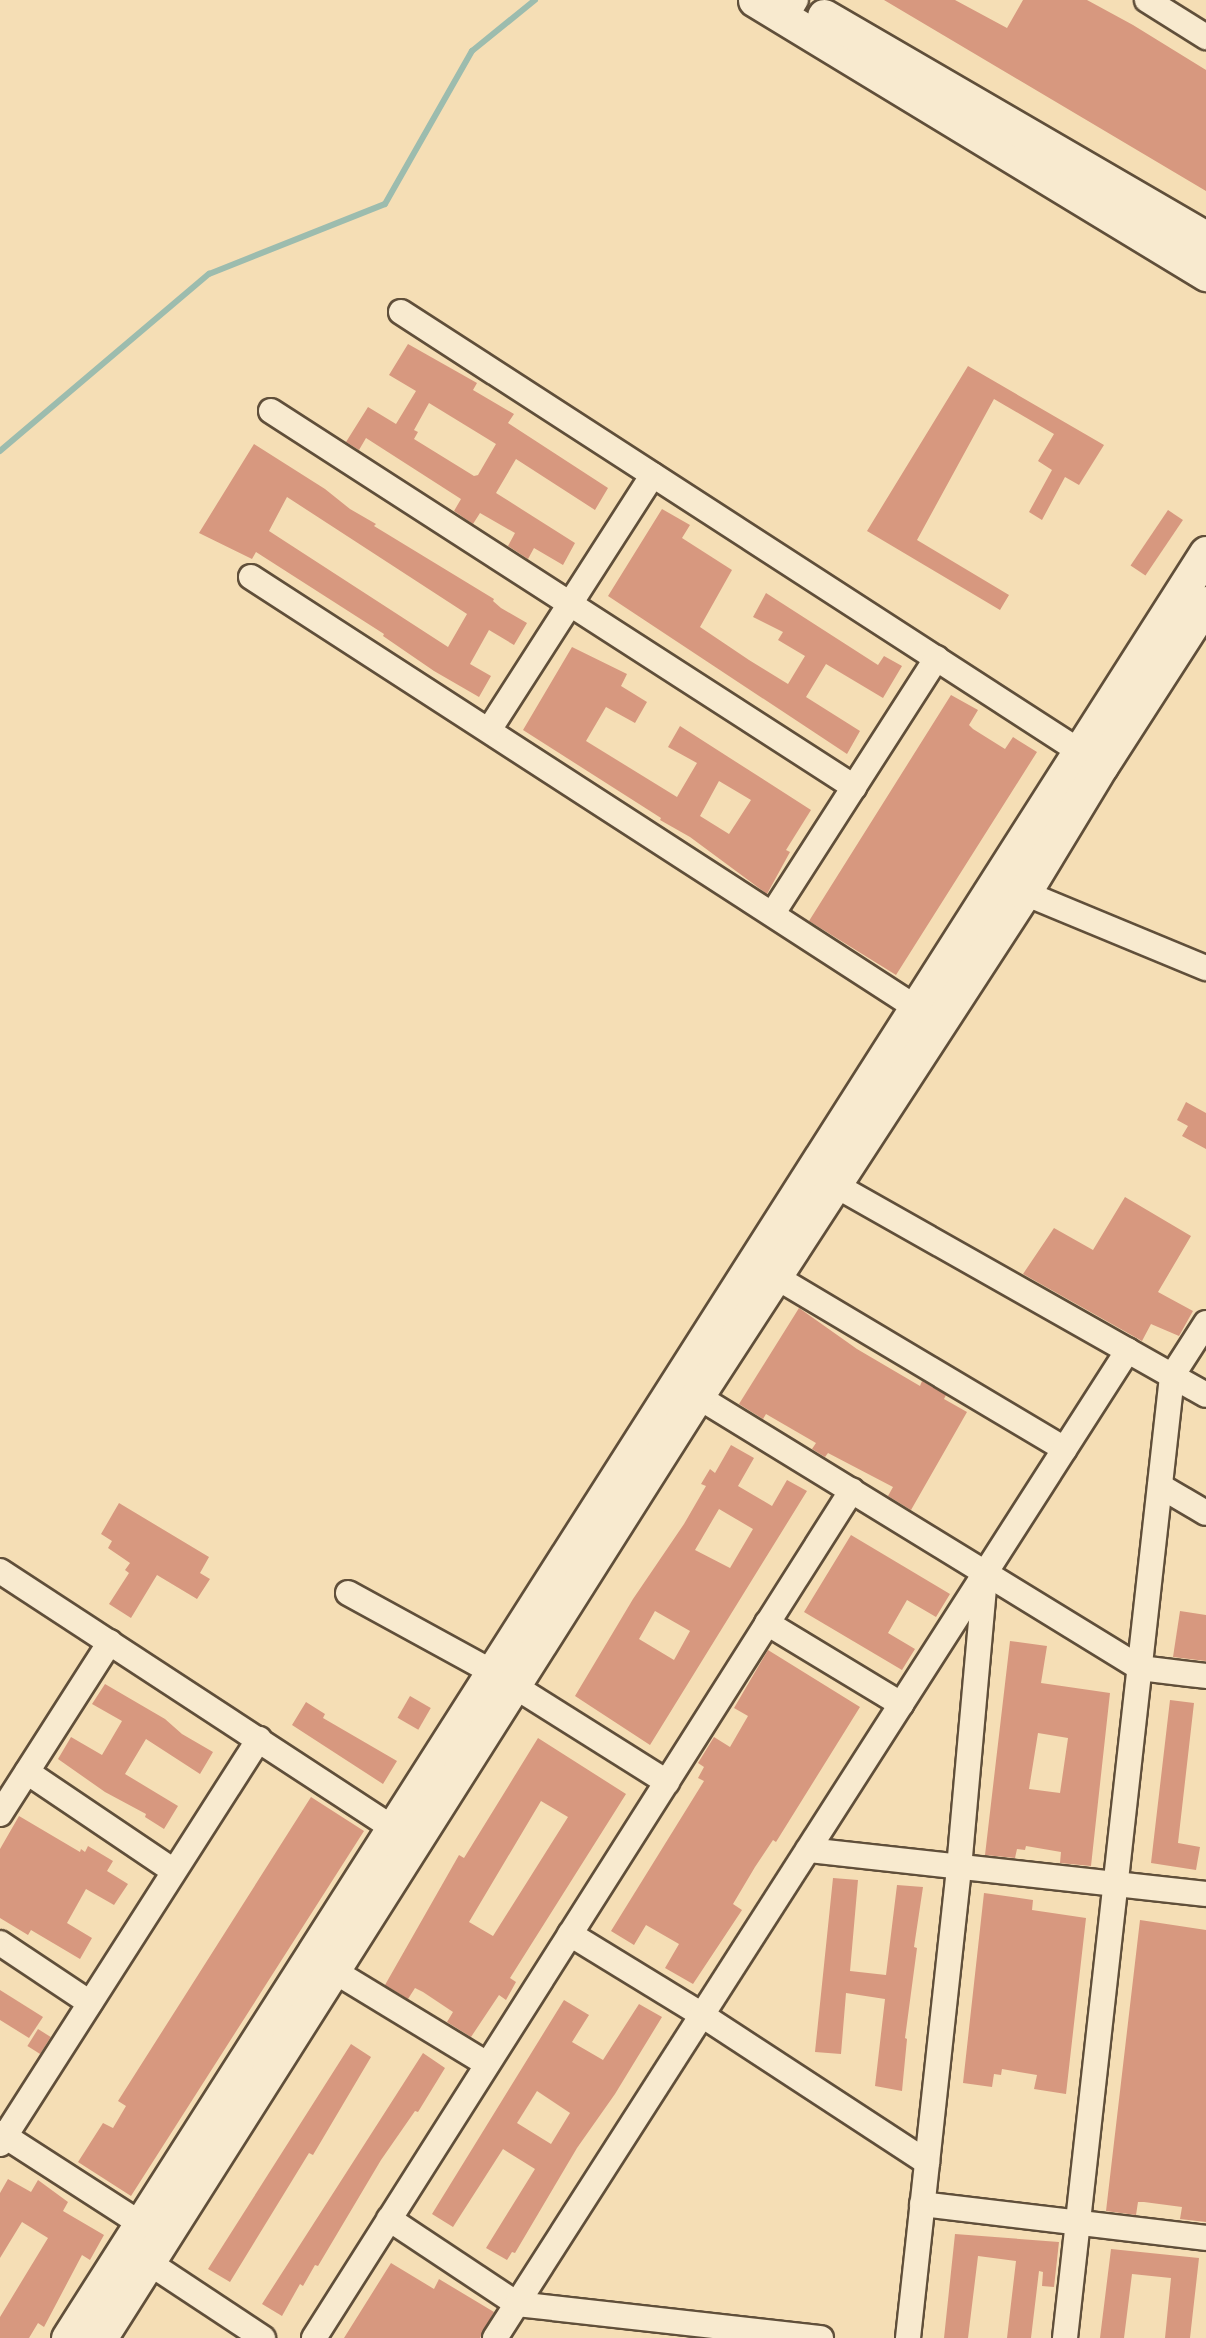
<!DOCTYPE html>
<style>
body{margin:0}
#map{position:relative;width:1206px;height:2338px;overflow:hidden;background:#f5deb5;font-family:"Libre Caslon Text",serif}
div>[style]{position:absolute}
.stream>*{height:6px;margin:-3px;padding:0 3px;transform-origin:3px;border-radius:3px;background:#9cbcae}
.building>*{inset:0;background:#d7987f;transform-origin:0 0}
.roads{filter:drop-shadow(2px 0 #604f3a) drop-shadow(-2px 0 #604f3a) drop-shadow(0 2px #604f3a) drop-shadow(0 -2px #604f3a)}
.street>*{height:24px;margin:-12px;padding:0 12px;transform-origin:12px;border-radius:12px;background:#f8eacf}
.secondary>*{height:33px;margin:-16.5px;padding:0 16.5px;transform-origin:16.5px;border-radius:16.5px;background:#f8eacf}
span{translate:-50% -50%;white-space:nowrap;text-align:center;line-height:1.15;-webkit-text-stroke:5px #f8eacf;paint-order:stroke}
</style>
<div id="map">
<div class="stream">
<i style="left:0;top:451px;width:274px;rotate:-40.3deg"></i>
<i style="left:209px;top:274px;width:189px;rotate:-21.7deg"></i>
<i style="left:385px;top:204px;width:176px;rotate:-60.4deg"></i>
<i style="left:472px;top:51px;width:81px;rotate:-39deg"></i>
</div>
<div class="building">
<i style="clip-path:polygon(884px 0,955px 0,1007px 28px,1023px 0,1087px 0,1133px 25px,1206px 70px,1206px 191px)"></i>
<i style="clip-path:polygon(evenodd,408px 344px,477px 383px,473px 390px,514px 414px,508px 423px,608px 488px,595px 510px,516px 459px,496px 493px,575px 543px,563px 565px,534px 548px,528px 559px,508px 546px,515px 533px,480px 513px,473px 524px,454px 511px,461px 499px,366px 438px,359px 450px,346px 442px,368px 407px,396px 424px,416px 391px,389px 375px,408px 344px,429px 403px,496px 444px,478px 475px,474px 476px,414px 439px,418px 432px,414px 430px,429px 403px)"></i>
<i style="clip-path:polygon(968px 366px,1104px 445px,1079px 485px,1065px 477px,1042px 520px,1029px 512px,1052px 470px,1038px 461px,1054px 434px,994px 399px,917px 540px,1009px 595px,1000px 610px,867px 531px)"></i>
<i style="clip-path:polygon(evenodd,254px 444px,325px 489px,350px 509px,376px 524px,374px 526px,494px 599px,493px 601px,501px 608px,527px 623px,514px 645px,489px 630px,470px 664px,491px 676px,479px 697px,434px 671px,383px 636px,384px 634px,256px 552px,252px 559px,199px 533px,254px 444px,287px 497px,467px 614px,448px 647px,269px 531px,287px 497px)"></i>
<i style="clip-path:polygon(662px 509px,690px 525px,682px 538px,732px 570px,700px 627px,749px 660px,788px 684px,805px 656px,778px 640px,783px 632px,753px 617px,766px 593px,878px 665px,884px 656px,902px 666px,883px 698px,826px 664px,806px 697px,860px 731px,847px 754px,608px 596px)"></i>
<i style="left:1168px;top:510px;width:18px;height:67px;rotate:34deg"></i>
<i style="clip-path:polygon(evenodd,572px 647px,627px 674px,621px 686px,647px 702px,635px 723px,606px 707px,586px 741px,677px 797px,697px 763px,668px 747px,680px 726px,811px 810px,786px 850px,790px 852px,767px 894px,690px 837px,660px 820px,661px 818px,523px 730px,572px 647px,719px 781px,751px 800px,729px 834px,700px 816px,719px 781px)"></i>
<i style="clip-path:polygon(951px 695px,978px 710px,969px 725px,973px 729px,1005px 749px,1013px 737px,1037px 752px,896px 975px,809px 921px)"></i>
<i style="clip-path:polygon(1186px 1102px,1206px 1113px,1206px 1149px,1182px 1136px,1188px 1126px,1177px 1120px)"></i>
<i style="clip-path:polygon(1125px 1197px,1191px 1236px,1158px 1292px,1193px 1311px,1179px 1336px,1151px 1324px,1142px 1341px,1023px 1274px,1054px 1228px,1093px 1250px)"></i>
<i style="clip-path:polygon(799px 1308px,857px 1349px,920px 1386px,922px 1381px,946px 1395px,944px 1399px,967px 1412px,911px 1510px,888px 1496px,893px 1487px,828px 1453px,825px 1457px,812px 1449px,816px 1443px,766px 1414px,763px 1419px,739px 1404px)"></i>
<i style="clip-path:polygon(evenodd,731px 1445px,754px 1458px,738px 1486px,772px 1506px,787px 1480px,807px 1491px,650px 1745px,575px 1696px,633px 1599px,684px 1524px,706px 1486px,701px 1484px,710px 1469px,715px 1473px,731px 1445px,719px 1509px,753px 1529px,730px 1568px,695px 1550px,719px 1509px,731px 1445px,655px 1611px,690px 1631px,674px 1660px,639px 1639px,655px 1611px)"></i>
<i style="clip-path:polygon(119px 1503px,209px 1557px,200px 1573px,210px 1579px,197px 1599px,157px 1575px,131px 1618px,109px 1604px,129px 1573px,125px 1570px,130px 1563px,108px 1548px,112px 1541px,101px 1534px)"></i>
<i style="clip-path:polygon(851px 1535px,950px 1594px,936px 1617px,907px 1600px,888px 1633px,915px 1649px,902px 1670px,804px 1612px)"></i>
<i style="clip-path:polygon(1180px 1611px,1206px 1615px,1206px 1661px,1173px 1657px)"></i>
<i style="clip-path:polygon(evenodd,1010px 1641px,1047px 1646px,1041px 1683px,1110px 1693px,1091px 1866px,1060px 1863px,1061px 1852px,1026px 1846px,1025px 1850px,1017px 1849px,1015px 1858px,985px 1855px,1010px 1641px,1038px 1733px,1068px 1738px,1060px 1793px,1029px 1789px,1038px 1733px)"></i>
<i style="clip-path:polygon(768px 1650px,860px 1707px,776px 1842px,773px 1840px,755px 1867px,733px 1904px,742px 1910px,693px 1984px,665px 1968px,679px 1944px,646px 1925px,634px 1945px,611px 1931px,704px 1781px,698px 1778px,704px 1767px,698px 1763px,714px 1737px,730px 1747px,748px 1716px,734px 1708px)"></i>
<i style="clip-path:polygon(105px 1684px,165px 1719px,182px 1734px,213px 1752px,200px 1774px,146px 1739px,125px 1774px,178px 1806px,164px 1829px,145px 1817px,146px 1814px,105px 1792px,58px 1759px,71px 1737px,102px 1755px,122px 1721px,92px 1704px)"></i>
<i style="left:410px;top:1696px;width:24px;height:25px;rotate:30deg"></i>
<i style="clip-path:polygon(1170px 1700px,1194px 1703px,1178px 1843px,1200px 1847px,1196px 1870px,1151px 1863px)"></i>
<i style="clip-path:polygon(306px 1702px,325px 1714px,323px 1718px,397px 1761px,383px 1784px,292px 1725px)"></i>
<i style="clip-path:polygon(evenodd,538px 1738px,626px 1794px,510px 1978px,516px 1982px,506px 2000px,499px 1995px,471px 2037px,447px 2022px,453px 2012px,423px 1992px,415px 1988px,408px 1999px,385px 1985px,459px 1855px,464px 1858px,538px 1738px,541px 1801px,568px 1817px,493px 1936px,469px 1922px,541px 1801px)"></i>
<i style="clip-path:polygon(311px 1797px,364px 1831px,131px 2196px,78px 2162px,103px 2123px,113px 2128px,126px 2106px,118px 2101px)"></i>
<i style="clip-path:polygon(19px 1816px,80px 1852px,81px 1849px,85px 1852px,88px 1846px,113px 1861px,107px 1871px,128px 1884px,114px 1905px,86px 1889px,67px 1923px,92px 1938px,80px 1959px,31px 1930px,28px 1935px,0 1918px,0 1849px)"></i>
<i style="clip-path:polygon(833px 1878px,858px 1880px,850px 1971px,886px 1975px,897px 1885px,923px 1887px,914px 1947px,917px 1948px,905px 2038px,907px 2039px,902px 2091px,875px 2086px,885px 1999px,846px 1993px,841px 2054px,815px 2052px)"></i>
<i style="clip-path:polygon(984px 1893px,1033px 1900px,1032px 1910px,1086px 1918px,1066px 2094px,1034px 2089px,1037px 2075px,1002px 2069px,1001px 2075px,994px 2074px,992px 2087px,963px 2083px)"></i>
<i style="clip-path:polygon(1140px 1920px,1206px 1930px,1206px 2222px,1180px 2219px,1182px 2207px,1144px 2202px,1138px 2202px,1136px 2215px,1106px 2211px)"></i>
<i style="clip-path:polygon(0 1990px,43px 2017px,29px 2038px,0 2020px)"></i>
<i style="clip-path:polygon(evenodd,564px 2000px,589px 2015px,572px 2042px,603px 2060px,639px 2004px,662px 2017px,615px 2094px,577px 2148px,515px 2253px,512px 2252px,507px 2260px,486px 2248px,535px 2169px,503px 2149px,453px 2227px,432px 2214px,564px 2000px,537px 2091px,570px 2113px,551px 2144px,517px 2123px,537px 2091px)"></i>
<i style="left:38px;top:2029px;width:15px;height:20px;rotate:32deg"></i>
<i style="clip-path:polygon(351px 2044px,371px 2057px,313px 2155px,309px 2153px,230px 2282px,208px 2269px)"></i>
<i style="clip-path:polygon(423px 2053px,445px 2068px,418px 2112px,415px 2111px,381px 2160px,318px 2266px,315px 2265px,303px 2286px,300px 2284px,282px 2316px,262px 2304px)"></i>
<i style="clip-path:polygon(8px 2179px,31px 2192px,38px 2180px,68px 2202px,63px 2211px,104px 2235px,90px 2260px,82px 2255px,44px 2327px,38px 2323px,29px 2338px,0 2338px,0 2317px,48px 2238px,22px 2222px,0 2258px,0 2193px)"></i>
<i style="clip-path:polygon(955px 2234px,1059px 2242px,1054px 2287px,1042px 2286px,1043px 2272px,1039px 2271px,1031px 2338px,1007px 2338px,1016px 2261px,978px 2256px,968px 2338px,944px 2338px)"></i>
<i style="clip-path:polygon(1111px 2249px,1199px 2258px,1190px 2338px,1165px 2338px,1171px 2278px,1132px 2274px,1124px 2338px,1100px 2338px)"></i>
<i style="clip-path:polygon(391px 2263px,434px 2289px,439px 2279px,494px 2312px,480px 2338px,344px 2338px)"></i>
</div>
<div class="roads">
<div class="street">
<i style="left:1147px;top:0;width:70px;rotate:32.1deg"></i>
<i style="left:785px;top:18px;width:21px;rotate:-59deg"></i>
<i style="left:401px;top:312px;width:808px;rotate:32.92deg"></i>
<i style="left:271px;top:411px;width:694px;rotate:32.82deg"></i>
<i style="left:251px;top:577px;width:791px;rotate:32.93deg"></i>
<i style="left:489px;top:730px;width:303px;rotate:-57.3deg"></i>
<i style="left:1010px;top:887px;width:212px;rotate:22.5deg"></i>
<i style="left:773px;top:913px;width:303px;rotate:-57.3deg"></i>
<i style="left:835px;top:1185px;width:426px;rotate:29.5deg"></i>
<i style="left:776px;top:1277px;width:336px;rotate:30.8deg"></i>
<i style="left:697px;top:1396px;width:520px;rotate:31.55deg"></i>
<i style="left:1140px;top:1668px;width:66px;rotate:6.9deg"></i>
<i style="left:1160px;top:1486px;width:53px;rotate:30.4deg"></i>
<i style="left:0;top:1571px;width:471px;rotate:33.2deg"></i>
<i style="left:348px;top:1593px;width:164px;rotate:28.7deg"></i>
<i style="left:492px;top:1672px;width:207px;rotate:32.2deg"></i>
<i style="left:767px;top:1623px;width:157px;rotate:31.2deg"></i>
<i style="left:27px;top:1772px;width:177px;rotate:34deg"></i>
<i style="left:0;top:1814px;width:204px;rotate:-57.4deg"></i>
<i style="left:808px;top:1850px;width:400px;rotate:6.3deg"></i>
<i style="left:570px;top:1934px;width:155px;rotate:31.5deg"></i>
<i style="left:702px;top:2015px;width:269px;rotate:33.2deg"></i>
<i style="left:0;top:1943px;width:108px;rotate:33.7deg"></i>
<i style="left:334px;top:1971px;width:179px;rotate:31.3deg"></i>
<i style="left:0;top:2133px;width:168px;rotate:32.8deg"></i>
<i style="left:0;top:2144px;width:481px;rotate:-57.4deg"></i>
<i style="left:922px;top:2204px;width:286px;rotate:6.8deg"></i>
<i style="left:389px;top:2219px;width:154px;rotate:33.6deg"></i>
<i style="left:517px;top:2304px;width:306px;rotate:6.4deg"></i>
<i style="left:148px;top:2262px;width:138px;rotate:33.5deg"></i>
<i style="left:314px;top:2338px;width:1004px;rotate:-57.61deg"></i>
<i style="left:495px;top:2338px;width:1173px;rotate:-57.35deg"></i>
<i style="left:908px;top:2338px;width:473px;rotate:-83.8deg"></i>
<i style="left:959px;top:1868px;width:293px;rotate:-84.9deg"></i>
<i style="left:1065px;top:2338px;width:968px;rotate:-83.65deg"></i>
<i style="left:1172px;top:1376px;width:63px;rotate:-57.3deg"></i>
</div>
<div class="secondary">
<i style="left:755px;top:0;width:528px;rotate:31.28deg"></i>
<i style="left:824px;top:16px;width:442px;rotate:30.2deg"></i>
<i style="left:68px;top:2338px;width:2117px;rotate:-57.48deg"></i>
<i style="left:100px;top:2338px;width:1115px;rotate:-57.64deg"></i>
<i style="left:697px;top:1396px;width:600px;rotate:-56.97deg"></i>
<i style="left:1024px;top:893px;width:149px;rotate:-58.8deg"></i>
<i style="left:1101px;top:766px;width:194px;rotate:-57.2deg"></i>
</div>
</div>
</div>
